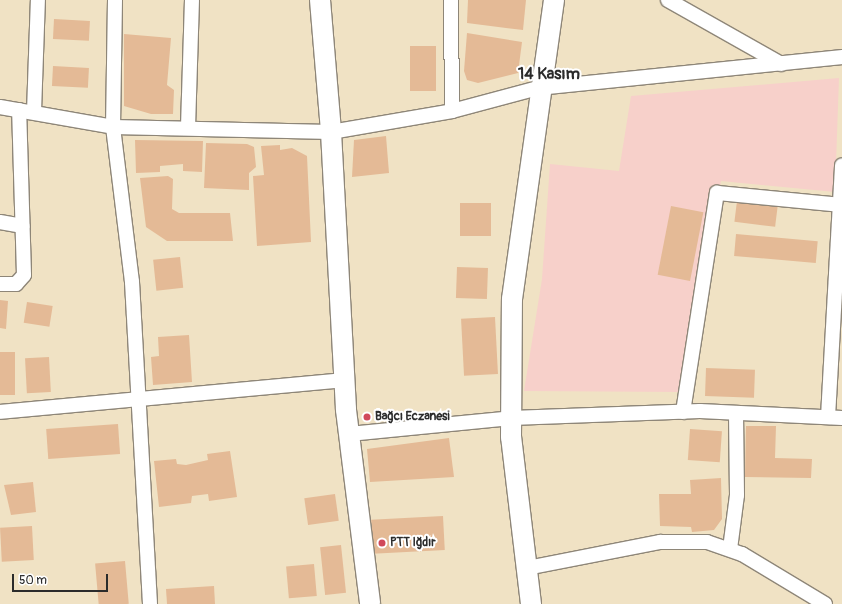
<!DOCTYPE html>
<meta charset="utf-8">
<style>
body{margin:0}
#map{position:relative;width:842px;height:604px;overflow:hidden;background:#f0e2c4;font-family:Pangolin,sans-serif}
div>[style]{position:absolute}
.built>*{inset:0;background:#f7d0ca}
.building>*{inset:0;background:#e4ba96;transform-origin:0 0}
.roads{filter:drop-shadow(1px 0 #8e8678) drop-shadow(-1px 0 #8e8678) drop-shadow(0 1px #8e8678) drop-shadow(0 -1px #8e8678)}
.street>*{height:14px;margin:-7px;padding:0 7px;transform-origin:7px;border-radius:7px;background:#fff}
.secondary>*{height:20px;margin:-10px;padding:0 10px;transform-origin:10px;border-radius:10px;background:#fff}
.dots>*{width:11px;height:11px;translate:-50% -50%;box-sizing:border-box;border:2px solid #fff;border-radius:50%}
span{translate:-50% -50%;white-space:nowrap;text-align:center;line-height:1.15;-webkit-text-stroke:4px #fff;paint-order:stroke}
.poi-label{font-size:12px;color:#2b2b2b;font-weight:700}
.left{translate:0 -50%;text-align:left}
.district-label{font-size:16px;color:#2b2b2b;font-weight:700}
.scale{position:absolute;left:12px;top:574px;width:96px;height:18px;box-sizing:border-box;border:2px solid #2b2b2b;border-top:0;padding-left:5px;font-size:12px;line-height:14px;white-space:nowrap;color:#2b2b2b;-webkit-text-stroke:3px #fff;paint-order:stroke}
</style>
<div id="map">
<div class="built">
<i style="clip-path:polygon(839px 78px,835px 192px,721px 181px,680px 392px,524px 391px,542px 279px,550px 164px,619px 171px,631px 96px)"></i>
</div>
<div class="building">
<i style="clip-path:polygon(468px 0,526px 0,523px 30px,467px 23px)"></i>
<i style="left:54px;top:19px;width:36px;height:20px;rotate:3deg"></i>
<i style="clip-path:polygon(467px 33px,522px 42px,518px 73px,478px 83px,467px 80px,464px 71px)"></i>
<i style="clip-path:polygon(124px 34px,171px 38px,167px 85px,174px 90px,173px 114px,151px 114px,124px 106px)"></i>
<i style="left:410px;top:46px;width:26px;height:45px"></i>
<i style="left:53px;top:66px;width:36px;height:20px;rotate:3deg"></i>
<i style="clip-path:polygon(386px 136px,389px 173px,352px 177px,354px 140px)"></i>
<i style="clip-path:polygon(135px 140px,203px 141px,202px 172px,183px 171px,183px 164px,160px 166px,160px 172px,136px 173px)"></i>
<i style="clip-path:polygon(206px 143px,247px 144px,254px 147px,256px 167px,249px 173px,249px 190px,204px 188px)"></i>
<i style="clip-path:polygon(280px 145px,280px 150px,292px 148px,307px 156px,311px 242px,257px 246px,253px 176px,264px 175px,261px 146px)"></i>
<i style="clip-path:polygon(168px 176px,173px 179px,172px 209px,179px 213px,230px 213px,233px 241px,167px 241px,146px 227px,140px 178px)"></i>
<i style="left:737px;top:201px;width:41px;height:21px;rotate:7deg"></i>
<i style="left:460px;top:203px;width:31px;height:33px"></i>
<i style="left:671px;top:206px;width:33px;height:70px;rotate:11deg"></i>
<i style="left:736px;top:234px;width:82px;height:22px;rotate:5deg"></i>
<i style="left:180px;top:257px;width:31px;height:27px;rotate:84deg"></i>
<i style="left:457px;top:267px;width:31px;height:31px;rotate:2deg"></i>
<i style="clip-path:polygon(0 300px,8px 301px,6px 329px,0 328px)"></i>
<i style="left:27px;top:302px;width:26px;height:21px;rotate:9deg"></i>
<i style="left:495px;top:317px;width:57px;height:34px;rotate:87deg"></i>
<i style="clip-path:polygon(189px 335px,192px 382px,153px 385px,151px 357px,159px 356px,158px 337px)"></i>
<i style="left:0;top:352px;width:15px;height:43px"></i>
<i style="left:49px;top:357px;width:35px;height:24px;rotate:87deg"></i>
<i style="left:706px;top:368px;width:49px;height:28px;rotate:2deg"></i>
<i style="left:118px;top:424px;width:30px;height:72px;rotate:86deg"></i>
<i style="clip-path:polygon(746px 426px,776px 426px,775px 458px,812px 459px,811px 478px,745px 477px)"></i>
<i style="left:690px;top:429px;width:32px;height:31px;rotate:4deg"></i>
<i style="clip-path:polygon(449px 438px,454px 477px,370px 482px,367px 449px)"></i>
<i style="clip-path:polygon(230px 451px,237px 497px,209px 501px,208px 494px,192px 496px,191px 503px,159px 507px,154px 461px,176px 459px,177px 464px,186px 465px,208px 460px,207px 454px)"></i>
<i style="clip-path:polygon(721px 478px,722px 519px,714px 530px,692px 532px,691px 527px,660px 526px,659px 494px,691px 494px,690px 480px)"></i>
<i style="clip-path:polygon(33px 482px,36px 512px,11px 515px,4px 485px)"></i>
<i style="left:335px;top:494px;width:27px;height:31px;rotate:82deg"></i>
<i style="left:443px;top:516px;width:34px;height:72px;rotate:87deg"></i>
<i style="left:32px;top:526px;width:34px;height:32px;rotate:87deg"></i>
<i style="left:341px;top:545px;width:48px;height:21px;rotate:84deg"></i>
<i style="left:125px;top:561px;width:43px;height:30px;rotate:85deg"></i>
<i style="left:314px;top:564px;width:32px;height:28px;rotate:85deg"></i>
<i style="clip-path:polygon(214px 586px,215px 604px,167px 604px,166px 589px)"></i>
</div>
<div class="roads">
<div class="street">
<i style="left:115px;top:0;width:127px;rotate:90.9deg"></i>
<i style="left:113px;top:127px;width:156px;rotate:83deg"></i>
<i style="left:132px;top:282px;width:323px;rotate:86.8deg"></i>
<i style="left:451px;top:0;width:111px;rotate:89.5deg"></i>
<i style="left:668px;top:0;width:130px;rotate:29.5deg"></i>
<i style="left:0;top:107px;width:115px;rotate:10deg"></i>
<i style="left:113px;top:127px;width:218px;rotate:1.3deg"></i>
<i style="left:331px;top:132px;width:123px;rotate:-9.8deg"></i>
<i style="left:452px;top:111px;width:89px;rotate:-15deg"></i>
<i style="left:538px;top:88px;width:306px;rotate:-5.8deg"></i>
<i style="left:34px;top:112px;width:112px;rotate:-88deg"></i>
<i style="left:188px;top:127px;width:127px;rotate:-88.2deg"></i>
<i style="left:0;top:222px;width:23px;rotate:10deg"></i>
<i style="left:0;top:284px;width:16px"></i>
<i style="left:16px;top:284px;width:12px;rotate:-48deg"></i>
<i style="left:24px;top:275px;width:165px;rotate:-91.7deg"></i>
<i style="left:0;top:412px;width:345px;rotate:-5.3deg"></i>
<i style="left:683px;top:412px;width:222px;rotate:-81.2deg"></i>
<i style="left:717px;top:193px;width:126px;rotate:5.5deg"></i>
<i style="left:828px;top:417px;width:252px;rotate:-86.8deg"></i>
<i style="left:349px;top:434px;width:163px;rotate:-5.6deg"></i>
<i style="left:511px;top:418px;width:189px;rotate:-2.1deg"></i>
<i style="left:700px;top:411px;width:142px;rotate:2.8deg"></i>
<i style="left:730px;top:549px;width:54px;rotate:-82.6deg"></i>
<i style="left:737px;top:495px;width:82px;rotate:-90.7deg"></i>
<i style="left:527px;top:568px;width:136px;rotate:-11.1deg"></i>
<i style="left:660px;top:542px;width:47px"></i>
<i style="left:707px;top:542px;width:37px;rotate:19deg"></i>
<i style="left:742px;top:554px;width:97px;rotate:31.1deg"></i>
</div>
<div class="secondary">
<i style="left:320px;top:0;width:132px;rotate:85.2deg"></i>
<i style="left:331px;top:132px;width:278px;rotate:86.9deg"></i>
<i style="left:346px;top:410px;width:195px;rotate:82.9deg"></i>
<i style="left:531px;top:604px;width:168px;rotate:-96.8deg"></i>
<i style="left:511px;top:437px;width:138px;rotate:-89.6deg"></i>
<i style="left:512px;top:299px;width:302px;rotate:-82deg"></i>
</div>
</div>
<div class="dots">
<i style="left:367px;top:417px;background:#d1495b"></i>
<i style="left:382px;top:543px;background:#d1495b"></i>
</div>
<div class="poi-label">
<span class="left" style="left:375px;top:417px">Bağcı Eczanesi</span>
<span class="left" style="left:390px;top:543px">PTT Iğdır</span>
</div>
<div class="district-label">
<span style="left:549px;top:74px">14 Kasım</span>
</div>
<div class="scale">50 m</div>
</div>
